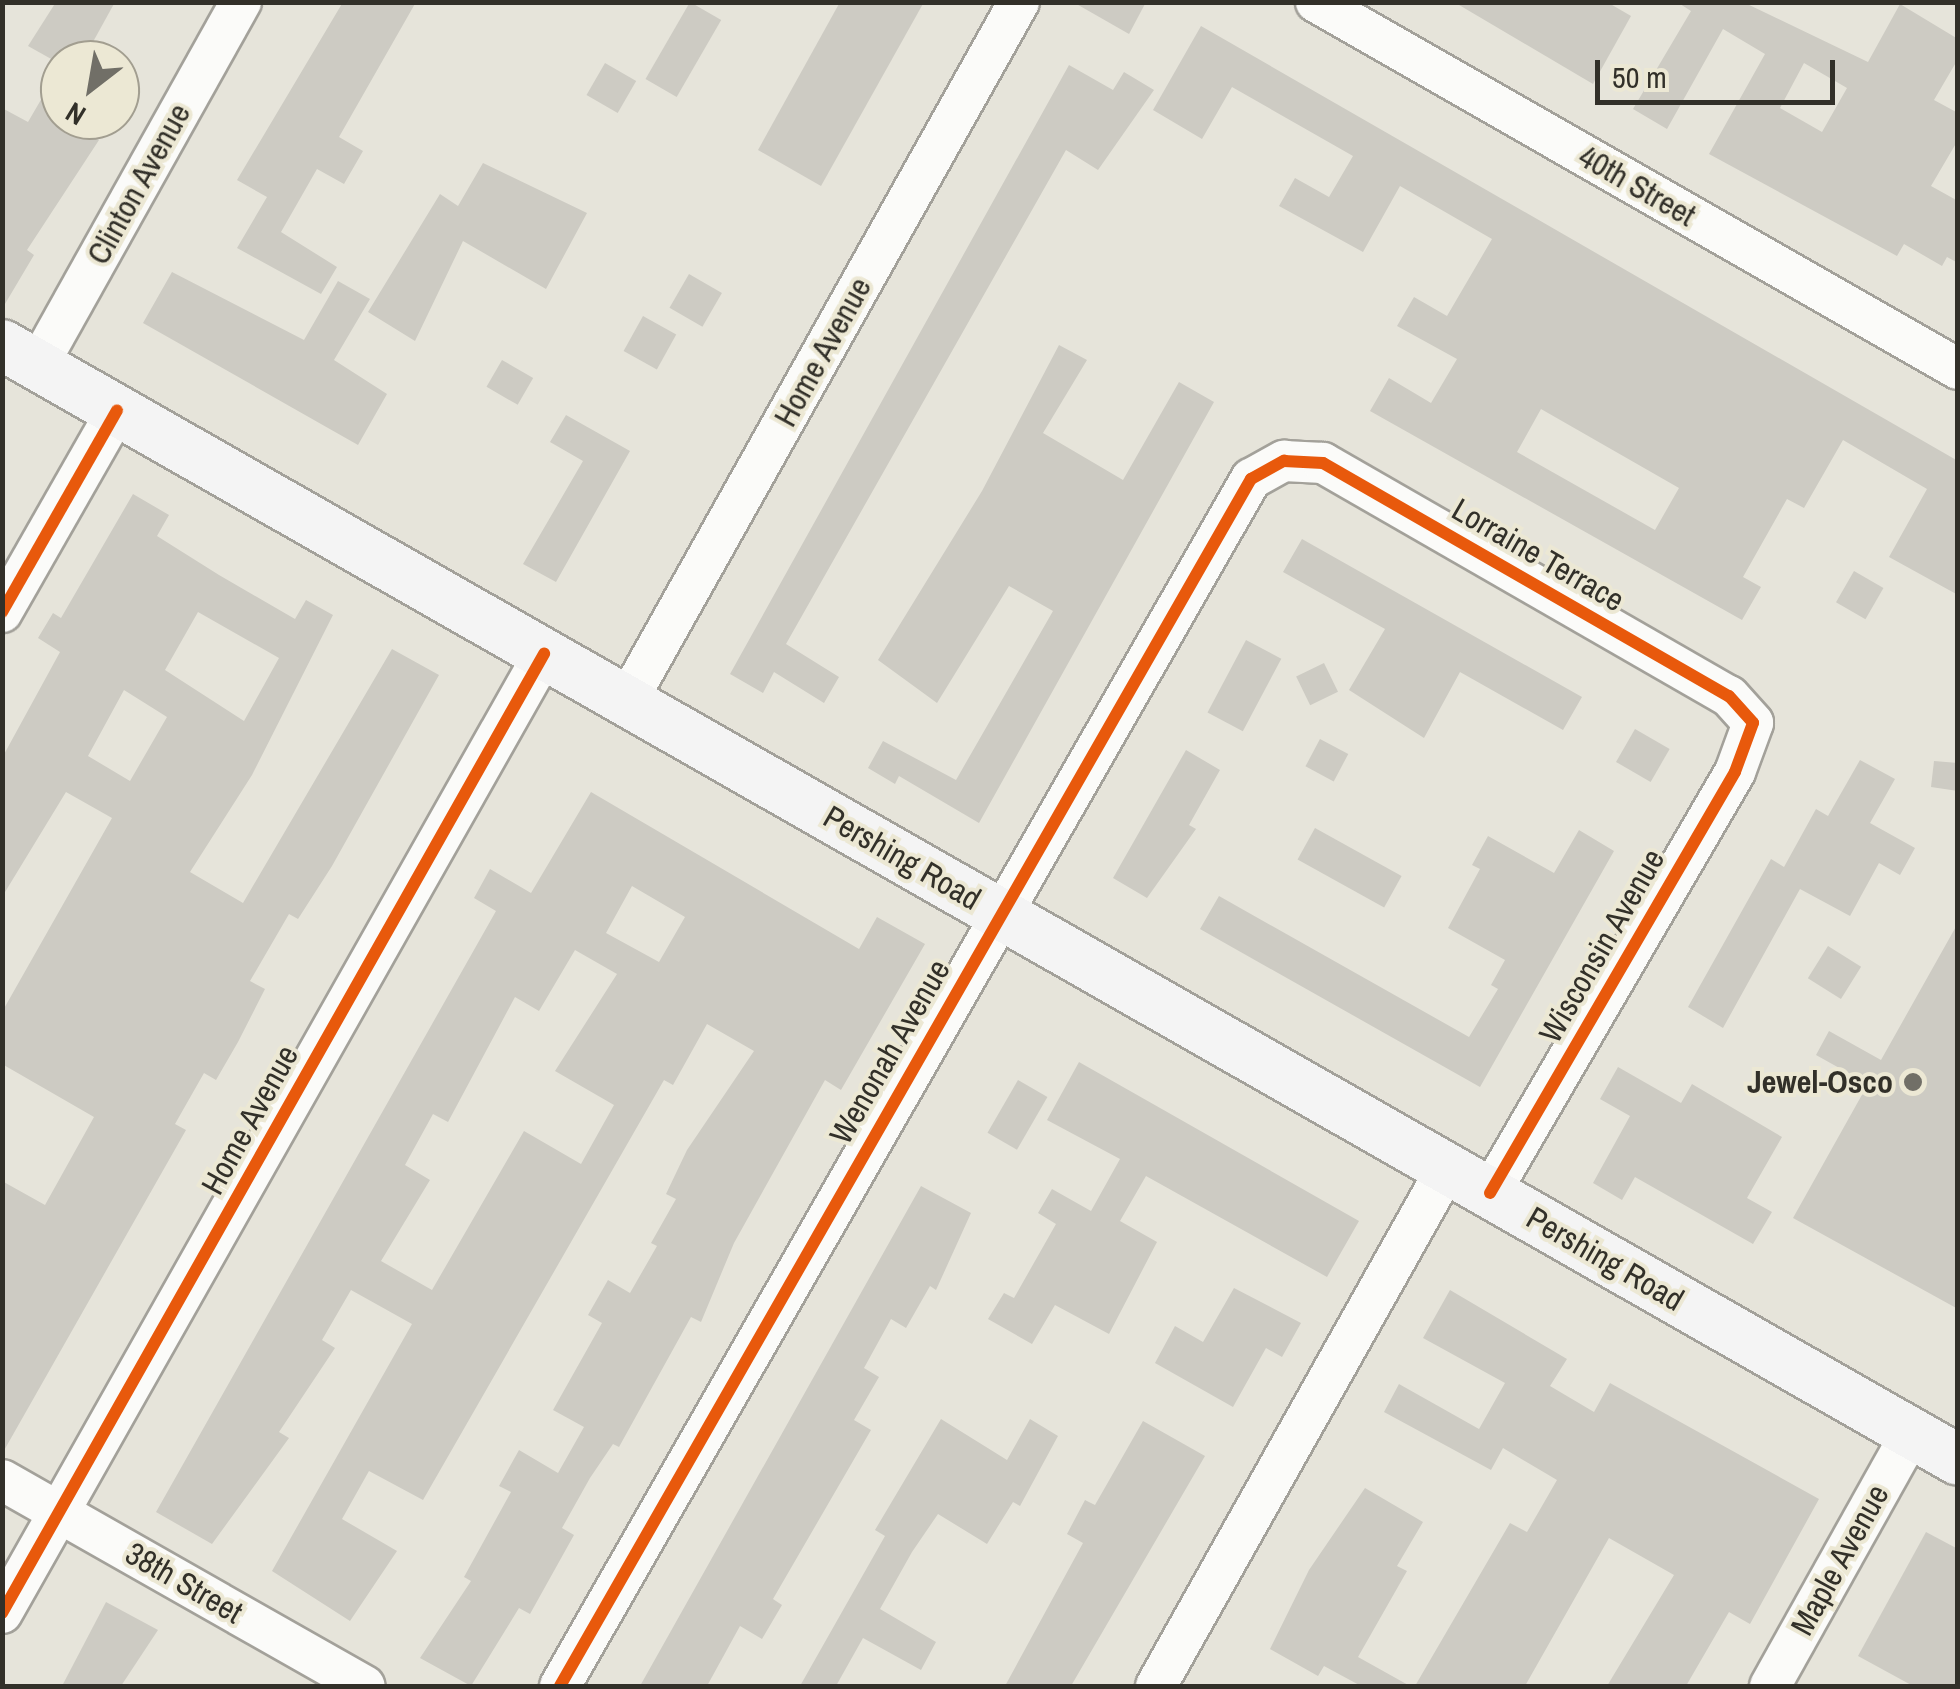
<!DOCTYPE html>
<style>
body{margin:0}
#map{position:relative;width:1960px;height:1689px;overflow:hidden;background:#e6e4da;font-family:"Archivo Narrow",sans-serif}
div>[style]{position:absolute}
.building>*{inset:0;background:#cdcbc3;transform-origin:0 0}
.roads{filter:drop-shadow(2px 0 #a3a19a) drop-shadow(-2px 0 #a3a19a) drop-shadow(0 2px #a3a19a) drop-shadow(0 -2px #a3a19a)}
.minor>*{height:40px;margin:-20px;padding:0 20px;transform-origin:20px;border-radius:20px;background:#fbfbf9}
.major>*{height:50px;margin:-25px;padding:0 25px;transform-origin:25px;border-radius:25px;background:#f4f4f4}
.cycleway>*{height:12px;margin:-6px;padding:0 6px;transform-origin:6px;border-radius:6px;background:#e8590c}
.dots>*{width:28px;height:28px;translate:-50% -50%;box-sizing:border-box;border:5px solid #ece8d4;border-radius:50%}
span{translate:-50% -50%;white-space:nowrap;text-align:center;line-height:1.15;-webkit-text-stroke:8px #ece8d4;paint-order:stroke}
.street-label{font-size:32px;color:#323029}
.poi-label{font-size:32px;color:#323029;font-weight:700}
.right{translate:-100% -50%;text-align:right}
.frame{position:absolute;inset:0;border:5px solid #323029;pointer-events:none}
.north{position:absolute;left:40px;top:40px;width:100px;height:100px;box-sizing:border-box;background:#ece8d4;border:2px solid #a29e90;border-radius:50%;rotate:211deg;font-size:28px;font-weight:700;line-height:40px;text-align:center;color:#323029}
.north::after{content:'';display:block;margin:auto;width:35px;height:45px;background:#716f67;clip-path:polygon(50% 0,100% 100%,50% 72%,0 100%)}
.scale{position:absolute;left:1595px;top:60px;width:240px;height:45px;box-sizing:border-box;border:5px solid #323029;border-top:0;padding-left:12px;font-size:30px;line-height:35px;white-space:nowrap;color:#323029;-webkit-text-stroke:8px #ece8d4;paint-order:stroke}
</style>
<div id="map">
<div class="building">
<i style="clip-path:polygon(56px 2px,115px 2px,83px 60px,53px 60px,28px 46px)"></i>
<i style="clip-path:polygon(343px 2px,416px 2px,339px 137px,363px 151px,344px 184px,317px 169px,281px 232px,337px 267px,321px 294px,237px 248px,267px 197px,237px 180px)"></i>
<i style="left:690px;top:2px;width:36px;height:89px;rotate:30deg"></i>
<i style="clip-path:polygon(840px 2px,924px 2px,821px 186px,758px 150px)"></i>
<i style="clip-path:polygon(1073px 2px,1146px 2px,1129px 34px)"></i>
<i style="clip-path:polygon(1454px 2px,1607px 2px,1631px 16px,1593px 84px)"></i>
<i style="clip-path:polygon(evenodd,1677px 2px,1743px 2px,1868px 62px,1900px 4px,1958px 39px,1958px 59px,1934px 100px,1958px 113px,1958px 140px,1931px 186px,1958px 201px,1958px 263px,1947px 257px,1942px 266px,1904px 244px,1897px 256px,1709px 154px,1765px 54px,1723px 29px,1667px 129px,1633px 109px,1691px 11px,1677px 2px,1804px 63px,1847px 88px,1822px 132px,1780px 108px,1804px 63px)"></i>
<i style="clip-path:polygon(evenodd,1201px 26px,1958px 461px,1958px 595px,1889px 557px,1927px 489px,1843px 440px,1804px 508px,1787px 499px,1743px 577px,1761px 587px,1742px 620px,1370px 411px,1389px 378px,1431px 403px,1457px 359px,1397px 326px,1414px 297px,1447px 316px,1492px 239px,1400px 186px,1363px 252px,1279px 206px,1295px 178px,1329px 197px,1353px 156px,1232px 87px,1202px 139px,1153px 110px,1201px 26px,1541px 409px,1679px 488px,1655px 530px,1517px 452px,1541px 409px)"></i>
<i style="left:605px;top:63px;width:36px;height:37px;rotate:30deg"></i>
<i style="clip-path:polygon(1069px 65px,1113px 90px,1124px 72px,1154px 90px,1098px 170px,1066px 150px,786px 644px,839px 677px,824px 703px,774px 672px,763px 693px,730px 674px)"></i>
<i style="clip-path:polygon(60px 67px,60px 120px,99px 140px,27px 250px,34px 255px,2px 309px,2px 108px,28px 122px)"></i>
<i style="clip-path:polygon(483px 163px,587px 213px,546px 289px,463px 241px,415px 341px,368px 312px,440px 194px,458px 206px)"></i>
<i style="clip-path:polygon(172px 272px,304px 340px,338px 281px,370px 299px,334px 360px,387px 394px,358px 445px,143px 323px)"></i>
<i style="left:689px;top:274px;width:38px;height:39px;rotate:30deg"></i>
<i style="left:643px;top:316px;width:38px;height:40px;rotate:29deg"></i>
<i style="clip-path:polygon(1059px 345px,1087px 360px,1043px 433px,1123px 480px,1179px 382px,1214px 402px,979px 823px,899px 776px,895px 784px,868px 768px,883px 741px,956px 780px,1053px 611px,1009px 586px,937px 703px,878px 660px,982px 491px)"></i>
<i style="left:502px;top:360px;width:36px;height:31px;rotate:30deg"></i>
<i style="clip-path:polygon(566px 415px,630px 451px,556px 582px,523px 564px,583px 461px,550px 442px)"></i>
<i style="clip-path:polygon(evenodd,133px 494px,169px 515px,157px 536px,219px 575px,295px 619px,306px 600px,333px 615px,252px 775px,190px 872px,243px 903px,392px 649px,439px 675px,332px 866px,298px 919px,289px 914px,250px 981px,265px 989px,238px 1042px,216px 1080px,204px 1073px,175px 1124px,186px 1130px,2px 1454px,2px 1181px,45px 1205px,94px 1117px,2px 1064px,2px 1012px,112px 818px,66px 792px,2px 897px,2px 758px,60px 652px,38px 638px,53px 613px,61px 618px,133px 494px,198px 612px,279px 658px,244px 721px,165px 670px,198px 612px,133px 494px,124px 690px,167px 717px,130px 781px,88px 756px,124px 690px)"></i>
<i style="clip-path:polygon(1302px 539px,1582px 697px,1563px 730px,1460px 672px,1424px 738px,1349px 690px,1385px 629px,1283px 572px)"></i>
<i style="left:1854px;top:571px;width:34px;height:36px;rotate:30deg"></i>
<i style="left:1246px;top:640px;width:40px;height:82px;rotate:28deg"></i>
<i style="left:1324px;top:663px;width:32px;height:31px;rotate:64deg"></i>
<i style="left:1635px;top:729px;width:40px;height:38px;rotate:30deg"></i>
<i style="left:1320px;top:739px;width:32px;height:31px;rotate:28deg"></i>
<i style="clip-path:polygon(1186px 750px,1220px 770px,1189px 825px,1196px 829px,1147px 898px,1113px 878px)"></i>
<i style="clip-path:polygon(1860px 760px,1895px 779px,1870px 823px,1915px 848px,1900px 875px,1879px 863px,1850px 916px,1800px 889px,1723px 1028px,1688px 1007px,1771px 859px,1784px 867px,1816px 809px,1828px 816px)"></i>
<i style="clip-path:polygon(1934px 761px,1958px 763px,1958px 791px,1931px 787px)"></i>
<i style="clip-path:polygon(evenodd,591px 792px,859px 949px,877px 917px,925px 944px,841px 1090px,825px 1080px,734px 1243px,701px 1322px,691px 1317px,619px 1447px,613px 1444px,590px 1478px,562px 1528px,574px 1535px,530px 1614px,519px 1608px,471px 1686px,420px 1658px,471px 1581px,464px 1577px,511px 1492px,499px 1486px,519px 1450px,558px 1473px,584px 1427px,553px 1410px,602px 1323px,588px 1315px,608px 1280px,630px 1293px,657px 1246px,651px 1243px,676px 1199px,666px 1194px,687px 1150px,754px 1051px,707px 1024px,673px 1085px,664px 1080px,423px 1500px,369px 1471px,342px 1519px,397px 1551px,350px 1621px,272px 1571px,412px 1324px,351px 1290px,322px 1340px,335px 1348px,279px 1432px,289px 1438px,212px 1544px,156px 1512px,496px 911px,474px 898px,490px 869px,531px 893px,591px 792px,632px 886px,685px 917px,659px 962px,606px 933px,632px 886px,591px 792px,575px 950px,617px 974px,555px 1071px,614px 1105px,581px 1164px,524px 1131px,432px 1290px,381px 1261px,430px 1180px,405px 1165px,433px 1114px,448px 1122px,515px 997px,539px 1011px,575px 950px)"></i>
<i style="left:1315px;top:828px;width:99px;height:36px;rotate:29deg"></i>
<i style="clip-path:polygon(1579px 830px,1614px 851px,1480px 1087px,1200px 929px,1219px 896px,1469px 1037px,1498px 989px,1491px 985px,1505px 960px,1448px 928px,1480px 869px,1472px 865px,1488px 836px,1554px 873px)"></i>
<i style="clip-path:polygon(1958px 923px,1958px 1309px,1793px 1218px,1868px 1084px,1816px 1055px,1829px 1031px,1881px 1060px)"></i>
<i style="left:1828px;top:946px;width:39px;height:38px;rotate:32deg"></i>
<i style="clip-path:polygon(1079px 1062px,1359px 1221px,1327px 1277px,1146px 1176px,1120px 1221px,1157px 1242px,1109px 1334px,1055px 1305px,1032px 1344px,988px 1319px,1004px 1293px,1014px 1298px,1056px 1224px,1038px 1213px,1052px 1189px,1091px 1211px,1120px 1159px,1047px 1120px)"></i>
<i style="clip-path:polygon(1618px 1067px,1681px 1103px,1692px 1084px,1782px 1137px,1747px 1198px,1772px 1212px,1753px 1244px,1635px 1177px,1622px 1200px,1593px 1183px,1630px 1116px,1600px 1099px)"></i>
<i style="left:1018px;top:1080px;width:34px;height:61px;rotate:30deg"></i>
<i style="clip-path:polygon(921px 1186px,971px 1213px,936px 1290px,930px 1286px,906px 1328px,891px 1319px,864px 1368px,879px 1377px,854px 1420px,871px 1430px,773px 1599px,782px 1605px,762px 1639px,740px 1626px,707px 1686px,640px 1686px)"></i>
<i style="clip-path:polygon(1234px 1288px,1301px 1323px,1282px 1357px,1266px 1348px,1233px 1407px,1155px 1363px,1175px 1326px,1203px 1342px)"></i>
<i style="clip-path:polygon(1450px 1290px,1567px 1359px,1550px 1386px,1594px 1412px,1610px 1383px,1819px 1499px,1750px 1624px,1729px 1612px,1686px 1686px,1607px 1686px,1674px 1575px,1609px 1538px,1525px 1686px,1415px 1686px,1510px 1523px,1527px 1532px,1557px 1480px,1503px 1448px,1491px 1470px,1384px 1412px,1399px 1384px,1479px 1429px,1505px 1383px,1423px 1338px)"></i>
<i style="clip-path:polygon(941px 1419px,1007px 1460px,1030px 1419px,1058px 1436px,1020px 1506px,1013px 1502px,987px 1544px,938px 1514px,912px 1552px,880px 1609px,936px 1642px,921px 1670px,863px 1638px,836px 1686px,800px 1686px,885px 1536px,875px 1530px)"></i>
<i style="clip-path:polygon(1143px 1421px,1205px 1456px,1071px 1686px,1005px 1686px,1083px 1543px,1067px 1534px,1085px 1500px,1095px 1505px)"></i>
<i style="clip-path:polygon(1365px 1488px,1423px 1522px,1397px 1566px,1407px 1571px,1358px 1657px,1410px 1686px,1361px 1686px,1324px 1666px,1318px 1676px,1270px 1649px,1309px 1570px)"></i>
<i style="clip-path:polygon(1926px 1532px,1958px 1549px,1958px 1686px,1913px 1686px,1858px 1656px)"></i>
<i style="clip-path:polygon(106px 1602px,158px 1630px,121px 1686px,62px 1686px)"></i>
</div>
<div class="roads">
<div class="minor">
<i style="left:1316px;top:2px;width:739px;rotate:29.75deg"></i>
<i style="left:38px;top:365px;width:416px;rotate:-60.8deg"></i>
<i style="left:2px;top:612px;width:232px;rotate:-60.3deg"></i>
<i style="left:627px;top:701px;width:801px;rotate:-60.72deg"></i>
<i style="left:2px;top:1480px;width:417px;rotate:29.6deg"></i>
<i style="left:2px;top:1613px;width:1102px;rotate:-60.53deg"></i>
<i style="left:560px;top:1686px;width:1391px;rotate:-60.21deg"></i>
<i style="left:1251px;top:479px;width:38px;rotate:-29deg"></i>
<i style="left:1284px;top:461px;width:39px;rotate:3deg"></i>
<i style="left:1323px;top:463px;width:468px;rotate:29.9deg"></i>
<i style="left:1729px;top:696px;width:36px;rotate:48deg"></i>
<i style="left:1753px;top:723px;width:52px;rotate:110.2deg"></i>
<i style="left:1735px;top:772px;width:487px;rotate:120.2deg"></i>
<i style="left:1156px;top:1686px;width:594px;rotate:-60.67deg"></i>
<i style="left:1770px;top:1686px;width:289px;rotate:-60.8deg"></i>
</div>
<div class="major">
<i style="left:2px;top:345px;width:2251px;rotate:29.68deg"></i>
</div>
</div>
<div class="cycleway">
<i style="left:2px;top:612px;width:232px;rotate:-60.3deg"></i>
<i style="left:2px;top:1613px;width:1102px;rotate:-60.53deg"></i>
<i style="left:560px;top:1686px;width:1391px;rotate:-60.21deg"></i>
<i style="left:1251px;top:479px;width:38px;rotate:-29deg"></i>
<i style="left:1284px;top:461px;width:39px;rotate:3deg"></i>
<i style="left:1323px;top:463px;width:468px;rotate:29.9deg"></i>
<i style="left:1729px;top:696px;width:36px;rotate:48deg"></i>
<i style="left:1753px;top:723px;width:52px;rotate:110.2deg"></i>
<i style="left:1735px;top:772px;width:487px;rotate:120.2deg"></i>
</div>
<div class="dots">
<i style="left:1913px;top:1082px;background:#716f67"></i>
</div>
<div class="street-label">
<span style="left:139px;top:184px;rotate:-61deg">Clinton Avenue</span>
<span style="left:1637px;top:186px;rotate:30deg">40th Street</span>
<span style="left:823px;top:352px;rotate:-61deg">Home Avenue</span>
<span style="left:1538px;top:555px;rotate:30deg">Lorraine Terrace</span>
<span style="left:902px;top:858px;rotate:30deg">Pershing Road</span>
<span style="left:1602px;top:946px;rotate:-60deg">Wisconsin Avenue</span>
<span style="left:890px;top:1052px;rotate:-60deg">Wenonah Avenue</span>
<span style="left:250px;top:1120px;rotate:-61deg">Home Avenue</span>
<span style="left:1605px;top:1259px;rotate:30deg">Pershing Road</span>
<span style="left:1840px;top:1560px;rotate:-61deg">Maple Avenue</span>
<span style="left:184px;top:1583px;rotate:30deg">38th Street</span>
</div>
<div class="poi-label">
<span class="right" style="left:1893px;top:1082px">Jewel-Osco</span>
</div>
<div class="frame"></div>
<div class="north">N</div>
<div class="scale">50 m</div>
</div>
